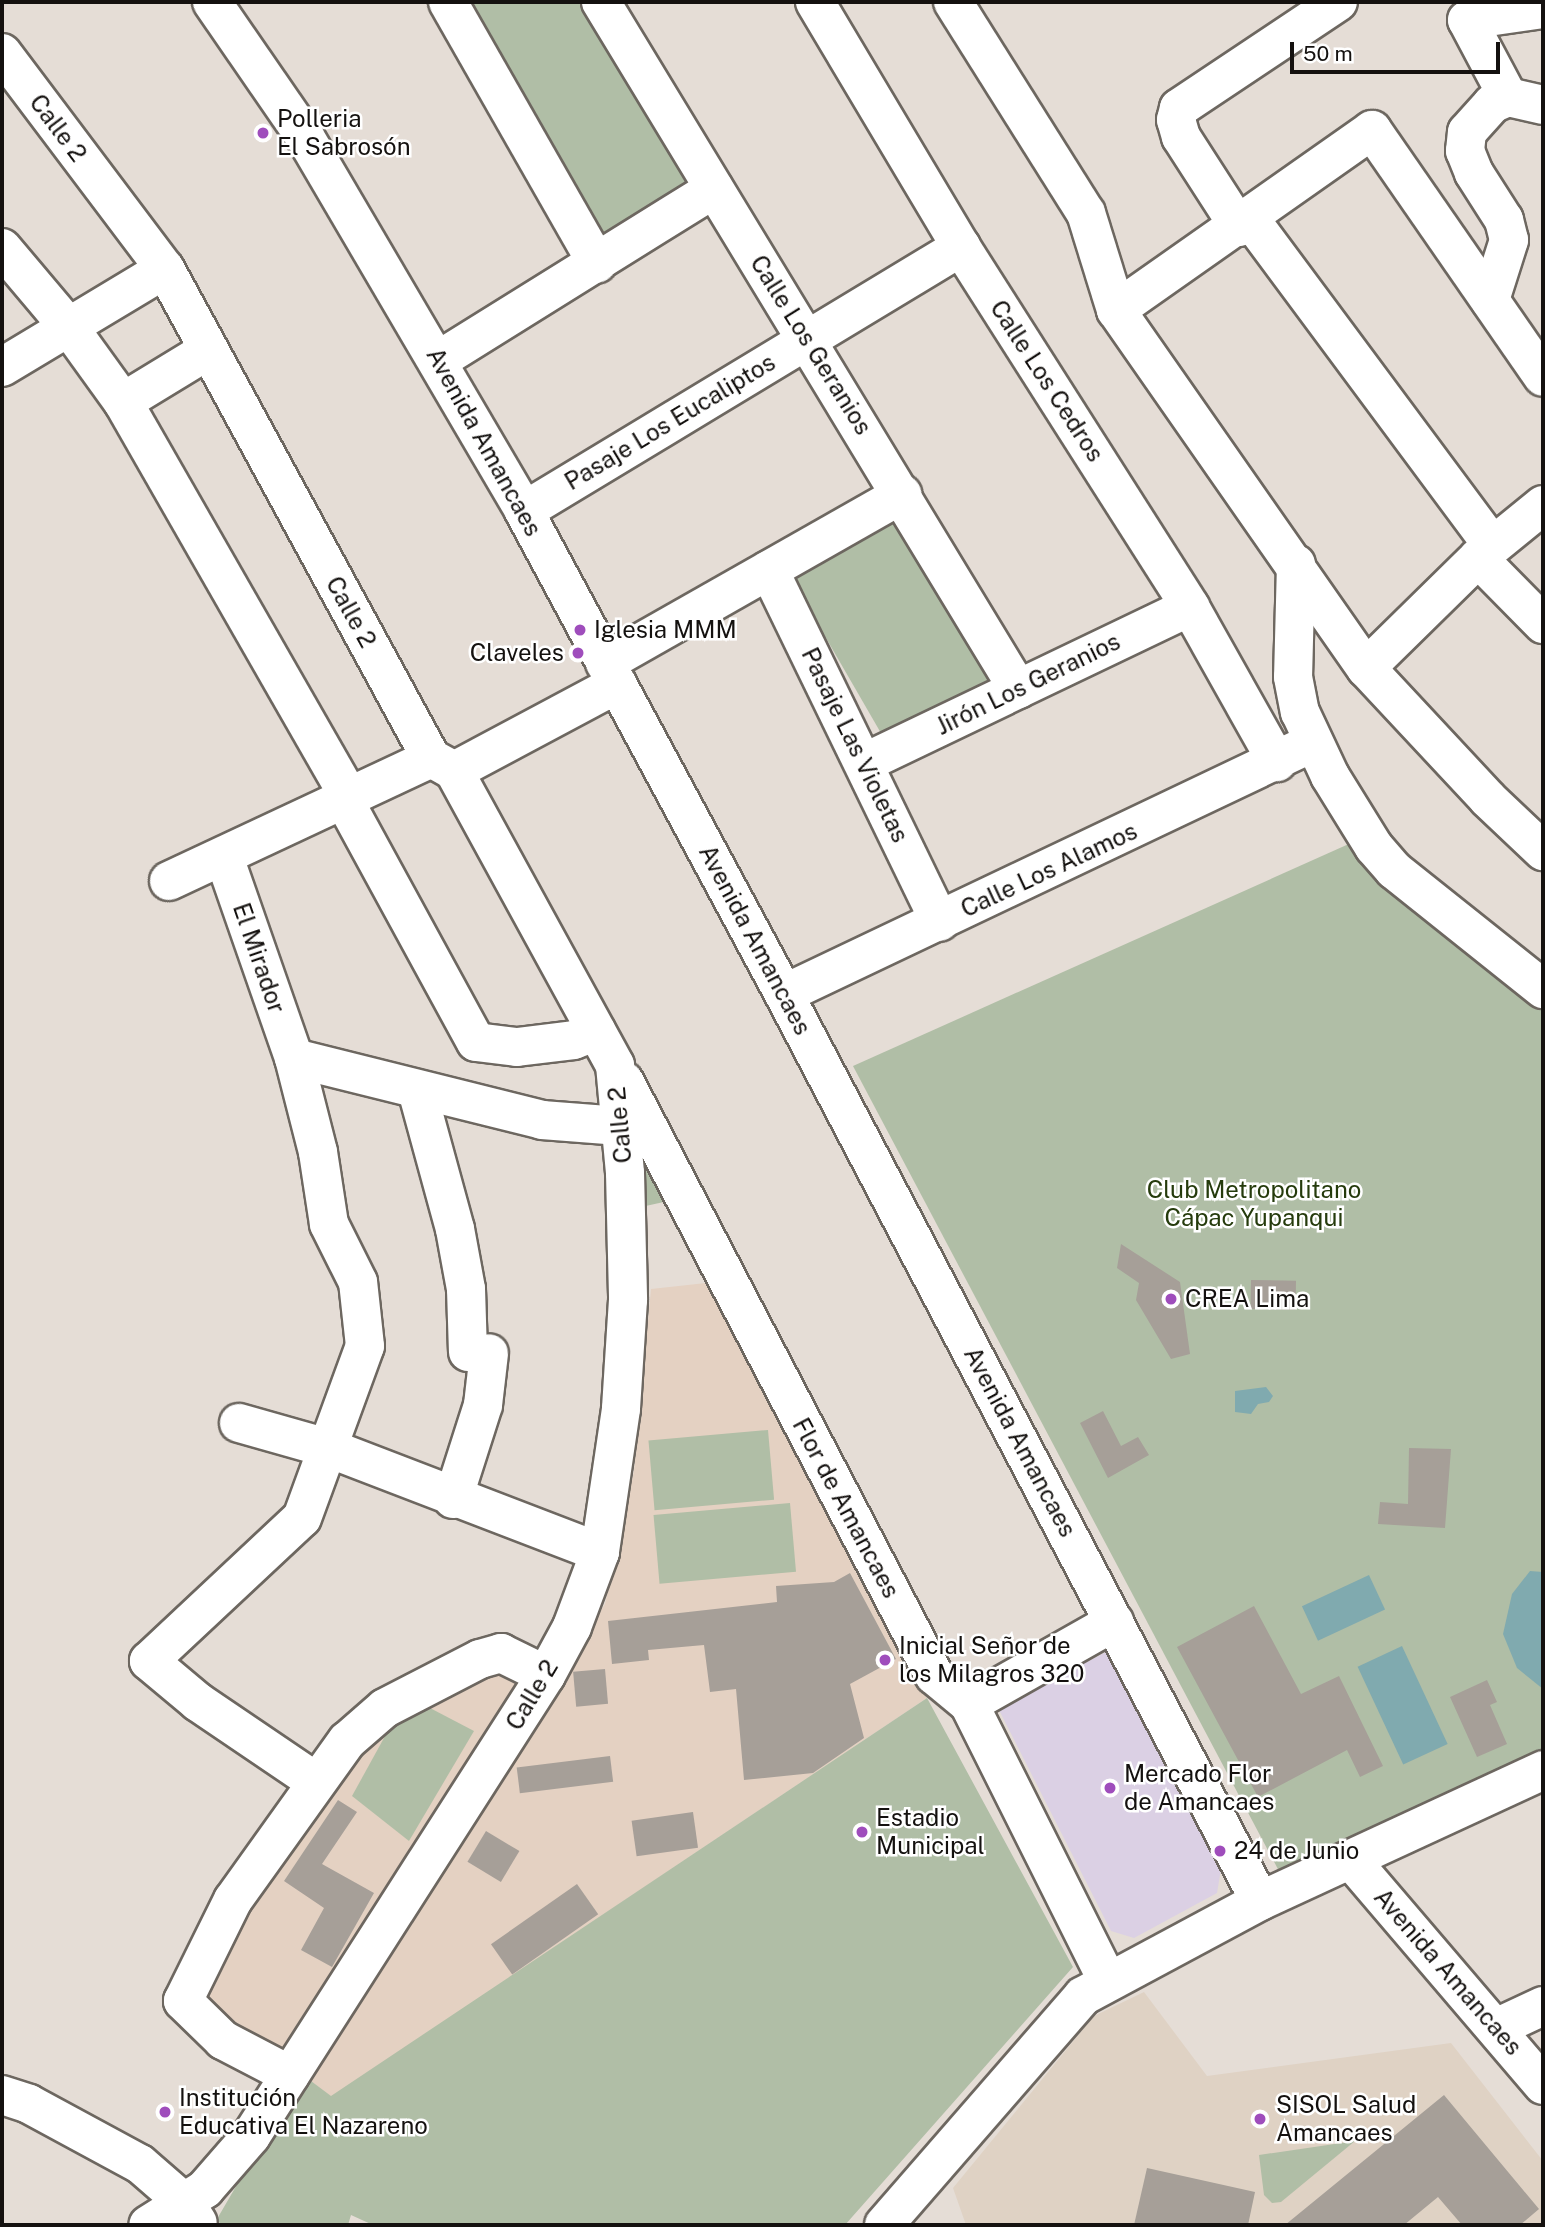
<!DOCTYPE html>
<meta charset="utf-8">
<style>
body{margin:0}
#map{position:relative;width:1545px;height:2227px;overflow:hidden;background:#e5ddd6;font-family:"Public Sans",sans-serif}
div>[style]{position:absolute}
.commercial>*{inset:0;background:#dbd0e4}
.built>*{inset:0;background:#dfd2c4}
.education>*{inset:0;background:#e4d1c2}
.green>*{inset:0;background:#b0bea6;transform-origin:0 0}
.water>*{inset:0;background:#80aaaf;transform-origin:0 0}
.building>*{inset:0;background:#a69f98;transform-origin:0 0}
.roads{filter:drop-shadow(2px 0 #6d6760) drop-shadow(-2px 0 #6d6760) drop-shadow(0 2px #6d6760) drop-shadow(0 -2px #6d6760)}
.minor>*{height:38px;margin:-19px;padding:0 19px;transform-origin:19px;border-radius:19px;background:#fff}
.dots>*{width:19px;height:19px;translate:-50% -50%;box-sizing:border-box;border:4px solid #fff;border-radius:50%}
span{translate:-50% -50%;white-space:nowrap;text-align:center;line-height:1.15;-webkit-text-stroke:5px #fff;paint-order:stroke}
.poi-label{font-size:24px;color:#14110f}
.left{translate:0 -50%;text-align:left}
.right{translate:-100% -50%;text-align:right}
.street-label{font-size:24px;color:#14110f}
.park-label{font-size:24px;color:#253b0c}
.frame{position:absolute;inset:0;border:4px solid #14110f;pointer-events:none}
.scale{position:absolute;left:1290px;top:42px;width:210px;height:32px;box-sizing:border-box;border:4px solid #14110f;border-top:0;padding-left:9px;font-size:21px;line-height:24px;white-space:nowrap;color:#14110f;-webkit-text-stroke:5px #fff;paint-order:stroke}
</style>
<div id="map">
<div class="commercial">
<i style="clip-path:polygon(1112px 1649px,1221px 1869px,1217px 1893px,1134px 1938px,1111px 1931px,998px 1708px)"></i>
</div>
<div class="built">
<i style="clip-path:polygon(1144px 1992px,1207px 2076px,1451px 2043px,1543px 2161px,1543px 2225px,966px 2225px,953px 2188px,1094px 2016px)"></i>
</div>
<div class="education">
<i style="clip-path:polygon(706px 1283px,757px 1369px,852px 1559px,927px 1698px,331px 2097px,307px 2078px,605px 1604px,634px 1471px,651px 1289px)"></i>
<i style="clip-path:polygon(491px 1664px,531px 1677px,285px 2062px,196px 2000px,247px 1896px,388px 1712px,453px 1697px)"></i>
</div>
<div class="green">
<i style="clip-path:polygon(465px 2px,588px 2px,699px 182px,599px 246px)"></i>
<i style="left:897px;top:511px;width:197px;height:125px;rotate:60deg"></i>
<i style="clip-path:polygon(1351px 843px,1543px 1006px,1543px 1751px,1280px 1873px,853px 1066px)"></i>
<i style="clip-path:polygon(651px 1168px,673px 1200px,641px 1207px,644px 1172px)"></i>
<i style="left:768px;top:1430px;width:70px;height:120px;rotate:85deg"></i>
<i style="left:790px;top:1503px;width:69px;height:137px;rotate:85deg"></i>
<i style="clip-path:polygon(927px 1698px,1073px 1967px,845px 2225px,373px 2225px,351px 2215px,348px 2225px,221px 2225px,217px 2219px,274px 2121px,307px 2078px,331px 2096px)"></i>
<i style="clip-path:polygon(430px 1708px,474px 1731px,409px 1841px,352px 1796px,395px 1718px)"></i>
<i style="clip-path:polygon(1355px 2141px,1281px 2202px,1272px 2203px,1264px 2195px,1259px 2155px)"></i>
</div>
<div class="water">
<i style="clip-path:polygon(1266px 1387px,1273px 1396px,1269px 1402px,1258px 1404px,1251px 1414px,1235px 1412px,1235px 1391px)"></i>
<i style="clip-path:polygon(1530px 1571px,1543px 1572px,1543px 1689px,1517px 1668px,1503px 1634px,1512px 1594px)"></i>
<i style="left:1369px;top:1575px;width:38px;height:74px;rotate:65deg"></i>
<i style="left:1402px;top:1646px;width:108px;height:49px;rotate:65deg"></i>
</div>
<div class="building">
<i style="clip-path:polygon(1121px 1244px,1180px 1282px,1190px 1354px,1171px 1359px,1136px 1300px,1139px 1283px,1117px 1268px)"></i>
<i style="left:1251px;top:1280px;width:45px;height:29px;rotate:1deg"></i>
<i style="clip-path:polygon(1103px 1411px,1121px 1446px,1138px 1437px,1149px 1455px,1108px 1478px,1080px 1423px)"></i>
<i style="clip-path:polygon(1409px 1448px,1451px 1449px,1445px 1528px,1378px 1524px,1380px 1502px,1408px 1504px)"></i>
<i style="clip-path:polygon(850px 1573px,896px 1659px,850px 1684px,864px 1738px,813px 1773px,744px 1780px,736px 1689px,710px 1692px,704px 1645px,648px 1650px,649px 1660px,612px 1664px,608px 1621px,777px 1602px,776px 1586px,834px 1582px)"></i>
<i style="clip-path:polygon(1254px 1606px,1301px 1694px,1339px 1676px,1383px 1766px,1360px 1777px,1347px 1750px,1258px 1797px,1177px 1647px)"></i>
<i style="left:605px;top:1669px;width:35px;height:32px;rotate:85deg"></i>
<i style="clip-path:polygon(1487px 1680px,1497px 1702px,1490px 1705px,1507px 1744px,1477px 1757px,1450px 1697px)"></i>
<i style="left:610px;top:1756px;width:26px;height:94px;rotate:83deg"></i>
<i style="clip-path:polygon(338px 1800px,357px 1812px,322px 1864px,374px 1893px,332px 1967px,301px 1950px,324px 1908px,284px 1881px)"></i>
<i style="left:693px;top:1812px;width:36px;height:62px;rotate:82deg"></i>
<i style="left:486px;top:1831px;width:39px;height:36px;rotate:31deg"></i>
<i style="left:577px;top:1884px;width:37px;height:105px;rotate:55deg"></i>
<i style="clip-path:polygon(1444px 2095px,1539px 2209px,1520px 2225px,1462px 2225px,1438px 2197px,1404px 2225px,1285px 2225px)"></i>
<i style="clip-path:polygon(1147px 2168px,1255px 2192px,1248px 2225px,1134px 2225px)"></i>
</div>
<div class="roads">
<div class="minor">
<i style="left:212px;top:2px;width:164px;rotate:55.4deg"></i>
<i style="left:305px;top:137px;width:433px;rotate:59.6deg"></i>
<i style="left:524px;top:511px;width:549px;rotate:61.71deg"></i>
<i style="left:784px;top:994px;width:1024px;rotate:62.31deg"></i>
<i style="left:448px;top:2px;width:301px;rotate:60.3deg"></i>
<i style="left:601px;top:2px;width:804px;rotate:58.74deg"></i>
<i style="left:815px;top:2px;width:285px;rotate:59.2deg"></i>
<i style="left:961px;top:247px;width:427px;rotate:57.5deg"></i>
<i style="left:1190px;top:607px;width:178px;rotate:60.7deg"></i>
<i style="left:953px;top:2px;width:249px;rotate:57.8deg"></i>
<i style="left:1086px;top:213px;width:102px;rotate:72.8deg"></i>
<i style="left:1116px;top:310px;width:437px;rotate:55.1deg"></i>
<i style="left:1366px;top:668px;width:179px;rotate:47deg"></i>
<i style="left:1488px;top:799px;width:76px;rotate:43.4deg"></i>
<i style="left:2px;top:53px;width:271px;rotate:53deg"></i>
<i style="left:165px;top:269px;width:557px;rotate:61.46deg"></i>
<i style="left:431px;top:758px;width:26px;rotate:29deg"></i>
<i style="left:454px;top:771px;width:335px;rotate:61.3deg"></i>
<i style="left:615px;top:1065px;width:108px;rotate:84.7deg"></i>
<i style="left:625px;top:1173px;width:127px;rotate:88.6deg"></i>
<i style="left:628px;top:1300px;width:109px;rotate:93.7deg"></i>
<i style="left:621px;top:1409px;width:145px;rotate:98.4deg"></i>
<i style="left:600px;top:1552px;width:80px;rotate:110.5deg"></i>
<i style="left:572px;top:1627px;width:55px;rotate:118.4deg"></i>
<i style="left:546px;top:1675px;width:547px;rotate:122.62deg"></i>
<i style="left:251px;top:2136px;width:70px;rotate:131deg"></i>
<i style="left:205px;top:2189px;width:67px;rotate:147.7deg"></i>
<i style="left:1508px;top:97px;width:87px;rotate:-118deg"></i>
<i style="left:1467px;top:20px;width:77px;rotate:-8.2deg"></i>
<i style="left:1250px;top:219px;width:406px;rotate:53.4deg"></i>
<i style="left:1239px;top:227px;width:107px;rotate:-122.8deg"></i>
<i style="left:1181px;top:137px;width:18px;rotate:-106deg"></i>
<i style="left:1176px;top:120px;width:12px;rotate:-76deg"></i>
<i style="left:1179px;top:108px;width:191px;rotate:-33.7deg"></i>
<i style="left:2px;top:248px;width:107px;rotate:49.9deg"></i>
<i style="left:71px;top:330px;width:89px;rotate:54.2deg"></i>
<i style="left:123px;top:402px;width:457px;rotate:60.2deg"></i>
<i style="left:1490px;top:300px;width:63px;rotate:-72.4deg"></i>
<i style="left:1509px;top:240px;width:21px;rotate:-104deg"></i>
<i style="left:1504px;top:220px;width:56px;rotate:-122.6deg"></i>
<i style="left:1474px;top:173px;width:24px;rotate:-112deg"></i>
<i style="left:1465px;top:151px;width:19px;rotate:-84deg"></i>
<i style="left:1467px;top:132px;width:38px;rotate:-48deg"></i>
<i style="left:1492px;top:104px;width:17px;rotate:-24deg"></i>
<i style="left:1508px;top:97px;width:36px;rotate:13deg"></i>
<i style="left:1116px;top:310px;width:313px;rotate:-35.1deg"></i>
<i style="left:1372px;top:130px;width:300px;rotate:55.3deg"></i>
<i style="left:439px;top:360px;width:324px;rotate:-31.9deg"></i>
<i style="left:2px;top:367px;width:190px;rotate:-31deg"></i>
<i style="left:123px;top:402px;width:98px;rotate:-31.3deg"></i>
<i style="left:524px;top:511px;width:511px;rotate:-31.14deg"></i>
<i style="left:1478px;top:558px;width:93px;rotate:45.4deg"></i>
<i style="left:1296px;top:564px;width:113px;rotate:91.5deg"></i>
<i style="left:1293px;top:677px;width:36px;rotate:79deg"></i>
<i style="left:1300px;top:712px;width:71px;rotate:64.9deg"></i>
<i style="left:1330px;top:776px;width:84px;rotate:58.2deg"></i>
<i style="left:1374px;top:847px;width:30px;rotate:49deg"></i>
<i style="left:1394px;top:870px;width:191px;rotate:38.6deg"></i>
<i style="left:769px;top:570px;width:391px;rotate:64.1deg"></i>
<i style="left:605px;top:663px;width:342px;rotate:-29.6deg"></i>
<i style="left:1366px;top:668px;width:157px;rotate:-44.5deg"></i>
<i style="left:1478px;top:558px;width:84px;rotate:-39.2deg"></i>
<i style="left:866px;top:762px;width:359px;rotate:-25.6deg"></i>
<i style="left:454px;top:771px;width:185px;rotate:-28.1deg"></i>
<i style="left:345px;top:802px;width:273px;rotate:61.4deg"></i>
<i style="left:476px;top:1042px;width:41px;rotate:7deg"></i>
<i style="left:517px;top:1047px;width:57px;rotate:-7deg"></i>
<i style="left:574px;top:1040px;width:24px;rotate:-22deg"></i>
<i style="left:224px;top:857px;width:213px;rotate:70.8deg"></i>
<i style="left:169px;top:881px;width:289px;rotate:-25.1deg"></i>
<i style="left:784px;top:994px;width:585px;rotate:-25.43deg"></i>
<i style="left:624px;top:1081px;width:670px;rotate:62.44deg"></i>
<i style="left:934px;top:1675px;width:45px;rotate:39.6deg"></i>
<i style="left:969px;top:1704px;width:308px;rotate:63.4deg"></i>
<i style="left:417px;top:1090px;width:144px;rotate:74.7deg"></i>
<i style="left:455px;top:1229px;width:61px;rotate:79.6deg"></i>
<i style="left:466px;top:1289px;width:63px;rotate:88.2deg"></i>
<i style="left:239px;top:1423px;width:96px;rotate:15.8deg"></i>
<i style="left:331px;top:1449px;width:288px;rotate:21deg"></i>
<i style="left:453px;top:1499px;width:99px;rotate:-72.3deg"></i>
<i style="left:483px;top:1405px;width:52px;rotate:-83.4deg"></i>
<i style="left:969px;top:1704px;width:167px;rotate:-29.5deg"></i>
<i style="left:316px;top:1782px;width:143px;rotate:-145.9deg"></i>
<i style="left:198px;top:1702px;width:64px;rotate:-140.1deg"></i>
<i style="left:149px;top:1661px;width:209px;rotate:-43.1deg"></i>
<i style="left:302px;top:1518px;width:183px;rotate:-69.9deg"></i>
<i style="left:365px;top:1346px;width:64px;rotate:-96.2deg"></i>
<i style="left:358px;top:1282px;width:65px;rotate:-116.6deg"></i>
<i style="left:329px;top:1224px;width:73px;rotate:-98.7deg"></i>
<i style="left:318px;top:1152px;width:97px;rotate:-104.3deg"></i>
<i style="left:294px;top:1058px;width:256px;rotate:14deg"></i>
<i style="left:542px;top:1120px;width:78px;rotate:4.4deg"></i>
<i style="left:1351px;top:1860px;width:296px;rotate:49.5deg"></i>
<i style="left:1496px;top:2028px;width:52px;rotate:-25.1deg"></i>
<i style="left:290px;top:2075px;width:76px;rotate:-152.4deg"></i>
<i style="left:223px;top:2040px;width:56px;rotate:-135.7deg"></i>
<i style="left:183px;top:2001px;width:113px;rotate:-63.7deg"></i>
<i style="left:233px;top:1900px;width:196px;rotate:-54.4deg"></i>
<i style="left:347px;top:1741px;width:50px;rotate:-41deg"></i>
<i style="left:385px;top:1708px;width:107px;rotate:-27.3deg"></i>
<i style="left:480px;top:1659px;width:22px;rotate:-16deg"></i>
<i style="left:501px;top:1653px;width:50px;rotate:26.1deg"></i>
<i style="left:2px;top:2095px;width:28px;rotate:18deg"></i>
<i style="left:29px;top:2104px;width:126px;rotate:28.4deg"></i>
<i style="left:140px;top:2164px;width:61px;rotate:41deg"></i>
<i style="left:186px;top:2204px;width:22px;rotate:58deg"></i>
<i style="left:884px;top:2225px;width:303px;rotate:-49deg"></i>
<i style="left:1083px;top:1996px;width:201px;rotate:-28.2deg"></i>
<i style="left:1260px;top:1901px;width:312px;rotate:-24.8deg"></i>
</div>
</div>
<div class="dots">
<i style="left:263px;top:133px;background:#9f4dbc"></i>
<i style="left:580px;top:630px;background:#9f4dbc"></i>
<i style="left:578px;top:653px;background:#9f4dbc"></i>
<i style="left:1171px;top:1299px;background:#9f4dbc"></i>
<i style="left:885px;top:1660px;background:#9f4dbc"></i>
<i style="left:1110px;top:1788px;background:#9f4dbc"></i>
<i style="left:862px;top:1832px;background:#9f4dbc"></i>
<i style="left:1220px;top:1851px;background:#9f4dbc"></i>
<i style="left:165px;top:2112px;background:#9f4dbc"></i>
<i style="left:1260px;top:2119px;background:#9f4dbc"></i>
</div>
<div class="poi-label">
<span class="left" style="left:277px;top:133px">Polleria<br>El Sabrosón</span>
<span class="left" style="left:594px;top:630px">Iglesia MMM</span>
<span class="right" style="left:564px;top:653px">Claveles</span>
<span class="left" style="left:1185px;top:1299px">CREA Lima</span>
<span class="left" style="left:899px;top:1660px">Inicial Señor de<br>los Milagros 320</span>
<span class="left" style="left:1124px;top:1788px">Mercado Flor<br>de Amancaes</span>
<span class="left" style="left:876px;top:1832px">Estadio<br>Municipal</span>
<span class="left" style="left:1234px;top:1851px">24 de Junio</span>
<span class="left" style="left:179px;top:2112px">Institución<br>Educativa El Nazareno</span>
<span class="left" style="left:1276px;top:2119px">SISOL Salud<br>Amancaes</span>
</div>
<div class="street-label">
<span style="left:58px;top:128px;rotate:53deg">Calle 2</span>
<span style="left:811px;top:345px;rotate:58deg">Calle Los Geranios</span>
<span style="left:1047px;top:381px;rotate:57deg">Calle Los Cedros</span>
<span style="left:670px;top:422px;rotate:-31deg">Pasaje Los Eucaliptos</span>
<span style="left:484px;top:442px;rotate:61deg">Avenida Amancaes</span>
<span style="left:351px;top:612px;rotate:61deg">Calle 2</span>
<span style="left:1028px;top:684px;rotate:-26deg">Jirón Los Geranios</span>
<span style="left:855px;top:745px;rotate:64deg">Pasaje Las Violetas</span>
<span style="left:1049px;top:870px;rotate:-25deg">Calle Los Alamos</span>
<span style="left:755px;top:940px;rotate:62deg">Avenida Amancaes</span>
<span style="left:259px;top:958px;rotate:71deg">El Mirador</span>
<span style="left:620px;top:1125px;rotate:-95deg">Calle 2</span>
<span style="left:1020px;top:1442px;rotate:62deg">Avenida Amancaes</span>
<span style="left:846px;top:1508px;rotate:62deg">Flor de Amancaes</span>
<span style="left:532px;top:1695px;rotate:-59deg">Calle 2</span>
<span style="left:1448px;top:1972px;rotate:49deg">Avenida Amancaes</span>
</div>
<div class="park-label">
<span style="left:1254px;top:1204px">Club Metropolitano<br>Cápac Yupanqui</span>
</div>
<div class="frame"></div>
<div class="scale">50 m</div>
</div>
